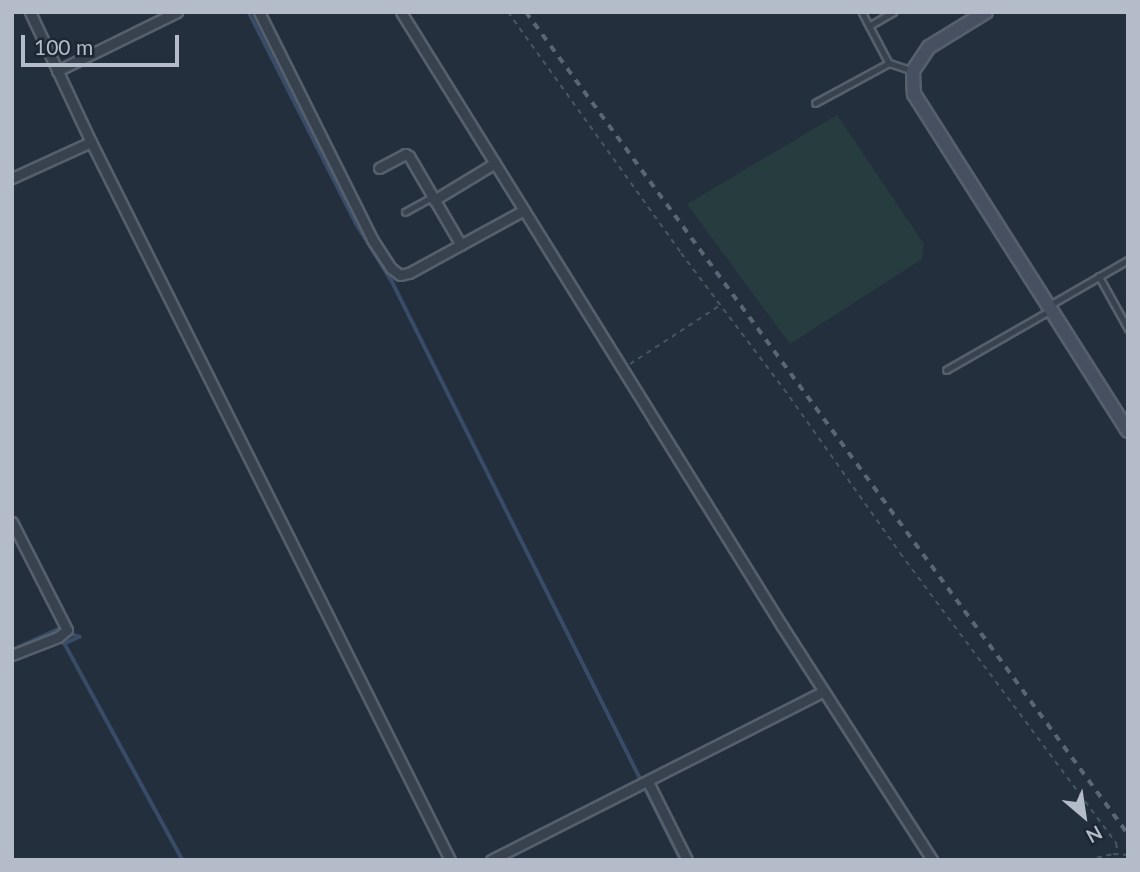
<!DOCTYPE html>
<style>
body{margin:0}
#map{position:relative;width:1140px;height:872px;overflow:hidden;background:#242f3e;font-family:Lato,sans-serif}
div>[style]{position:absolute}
.green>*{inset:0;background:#263c3f}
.stream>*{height:3.5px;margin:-1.75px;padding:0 1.75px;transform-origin:1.75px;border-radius:1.75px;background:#394c67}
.path>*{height:2px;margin-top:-1px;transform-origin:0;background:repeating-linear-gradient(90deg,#44595c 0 5px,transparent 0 10px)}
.roads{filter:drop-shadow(2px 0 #565f6c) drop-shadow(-2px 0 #565f6c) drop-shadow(0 2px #565f6c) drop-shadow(0 -2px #565f6c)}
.lane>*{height:4.5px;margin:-2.25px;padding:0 2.25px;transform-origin:2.25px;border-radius:2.25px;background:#38414e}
.street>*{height:9px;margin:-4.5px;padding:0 4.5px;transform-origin:4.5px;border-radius:4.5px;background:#38414e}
.secondary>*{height:12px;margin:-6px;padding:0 6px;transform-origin:6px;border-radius:6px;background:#465061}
.rail>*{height:3.5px;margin-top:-1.75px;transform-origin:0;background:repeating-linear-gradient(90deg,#5a6575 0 7px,transparent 0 14px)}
span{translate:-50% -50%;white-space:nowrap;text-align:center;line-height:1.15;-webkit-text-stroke:7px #1d2633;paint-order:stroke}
.frame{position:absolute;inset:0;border:14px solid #b4bcc9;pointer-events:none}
.north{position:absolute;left:1049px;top:781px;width:70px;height:70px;-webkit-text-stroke:5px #1d2633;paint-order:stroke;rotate:151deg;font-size:19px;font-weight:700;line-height:28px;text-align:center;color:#b4bcc9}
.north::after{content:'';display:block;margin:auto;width:24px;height:32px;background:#b4bcc9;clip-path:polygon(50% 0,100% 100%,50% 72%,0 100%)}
.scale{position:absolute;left:21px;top:35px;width:158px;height:32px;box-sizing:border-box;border:4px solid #b4bcc9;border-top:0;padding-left:9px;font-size:21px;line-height:24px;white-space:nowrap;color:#b4bcc9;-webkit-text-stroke:5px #1d2633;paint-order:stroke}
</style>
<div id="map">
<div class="green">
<i style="clip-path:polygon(837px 115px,924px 244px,922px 259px,790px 344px,687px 204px)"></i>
</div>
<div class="stream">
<i style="left:249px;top:12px;width:237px;rotate:63.1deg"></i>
<i style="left:356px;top:223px;width:68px;rotate:58.2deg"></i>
<i style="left:392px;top:281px;width:647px;rotate:63.47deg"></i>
<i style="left:12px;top:650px;width:51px;rotate:-24.1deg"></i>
<i style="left:59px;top:629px;width:22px;rotate:21deg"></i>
<i style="left:80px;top:637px;width:17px;rotate:155deg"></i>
<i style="left:65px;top:644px;width:246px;rotate:61.4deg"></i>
</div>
<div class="path">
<i style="left:508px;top:12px;width:297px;rotate:54.3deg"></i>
<i style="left:681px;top:253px;width:171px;rotate:52.9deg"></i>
<i style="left:784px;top:389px;width:201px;rotate:54.7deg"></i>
<i style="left:900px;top:553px;width:362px;rotate:53.3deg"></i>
<i style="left:1116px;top:843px;width:11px;rotate:80deg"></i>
<i style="left:630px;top:364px;width:106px;rotate:-33.1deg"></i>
<i style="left:1087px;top:860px;width:27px;rotate:-13deg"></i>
<i style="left:1113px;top:854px;width:15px;rotate:4deg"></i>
</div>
<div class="roads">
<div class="lane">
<i style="left:862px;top:12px;width:58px;rotate:62.1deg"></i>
<i style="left:889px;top:63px;width:25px;rotate:18deg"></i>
<i style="left:869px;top:26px;width:28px;rotate:-30deg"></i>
<i style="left:815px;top:103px;width:84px;rotate:-28.4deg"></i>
<i style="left:405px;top:212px;width:31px;rotate:-29deg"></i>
<i style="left:1099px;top:276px;width:60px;rotate:60.9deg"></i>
<i style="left:1050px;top:305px;width:90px;rotate:-30deg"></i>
<i style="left:946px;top:370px;width:119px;rotate:-29.8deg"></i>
</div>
<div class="street">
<i style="left:30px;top:12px;width:144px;rotate:64.9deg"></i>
<i style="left:259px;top:12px;width:254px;rotate:63.5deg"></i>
<i style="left:372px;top:239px;width:35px;rotate:57deg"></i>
<i style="left:391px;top:268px;width:11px;rotate:38deg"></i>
<i style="left:400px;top:275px;width:9px;rotate:-13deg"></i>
<i style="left:409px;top:273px;width:131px;rotate:-28.7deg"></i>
<i style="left:401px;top:12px;width:723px;rotate:58.18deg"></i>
<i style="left:782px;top:626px;width:278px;rotate:57.3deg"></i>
<i style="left:57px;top:71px;width:134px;rotate:-26.2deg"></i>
<i style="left:379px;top:168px;width:30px;rotate:-28deg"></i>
<i style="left:405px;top:154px;width:4px;rotate:27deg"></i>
<i style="left:409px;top:156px;width:103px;rotate:59.7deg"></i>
<i style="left:12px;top:178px;width:87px;rotate:-24.5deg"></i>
<i style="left:91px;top:142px;width:803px;rotate:63.43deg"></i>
<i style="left:434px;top:200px;width:71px;rotate:-31.2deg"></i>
<i style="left:12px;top:522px;width:121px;rotate:63deg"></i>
<i style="left:67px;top:630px;width:11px;rotate:142deg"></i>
<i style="left:58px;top:637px;width:49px;rotate:158.6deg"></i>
<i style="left:648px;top:782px;width:87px;rotate:63.4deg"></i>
<i style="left:491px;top:860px;width:373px;rotate:-26.9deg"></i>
</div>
<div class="secondary">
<i style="left:986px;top:12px;width:67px;rotate:148.4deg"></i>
<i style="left:929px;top:47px;width:29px;rotate:124deg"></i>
<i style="left:913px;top:71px;width:23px;rotate:88deg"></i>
<i style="left:914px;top:94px;width:399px;rotate:57.6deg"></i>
</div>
</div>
<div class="rail">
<i style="left:526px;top:12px;width:1019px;rotate:53.78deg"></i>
</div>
<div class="frame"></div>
<div class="north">N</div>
<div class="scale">100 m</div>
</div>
